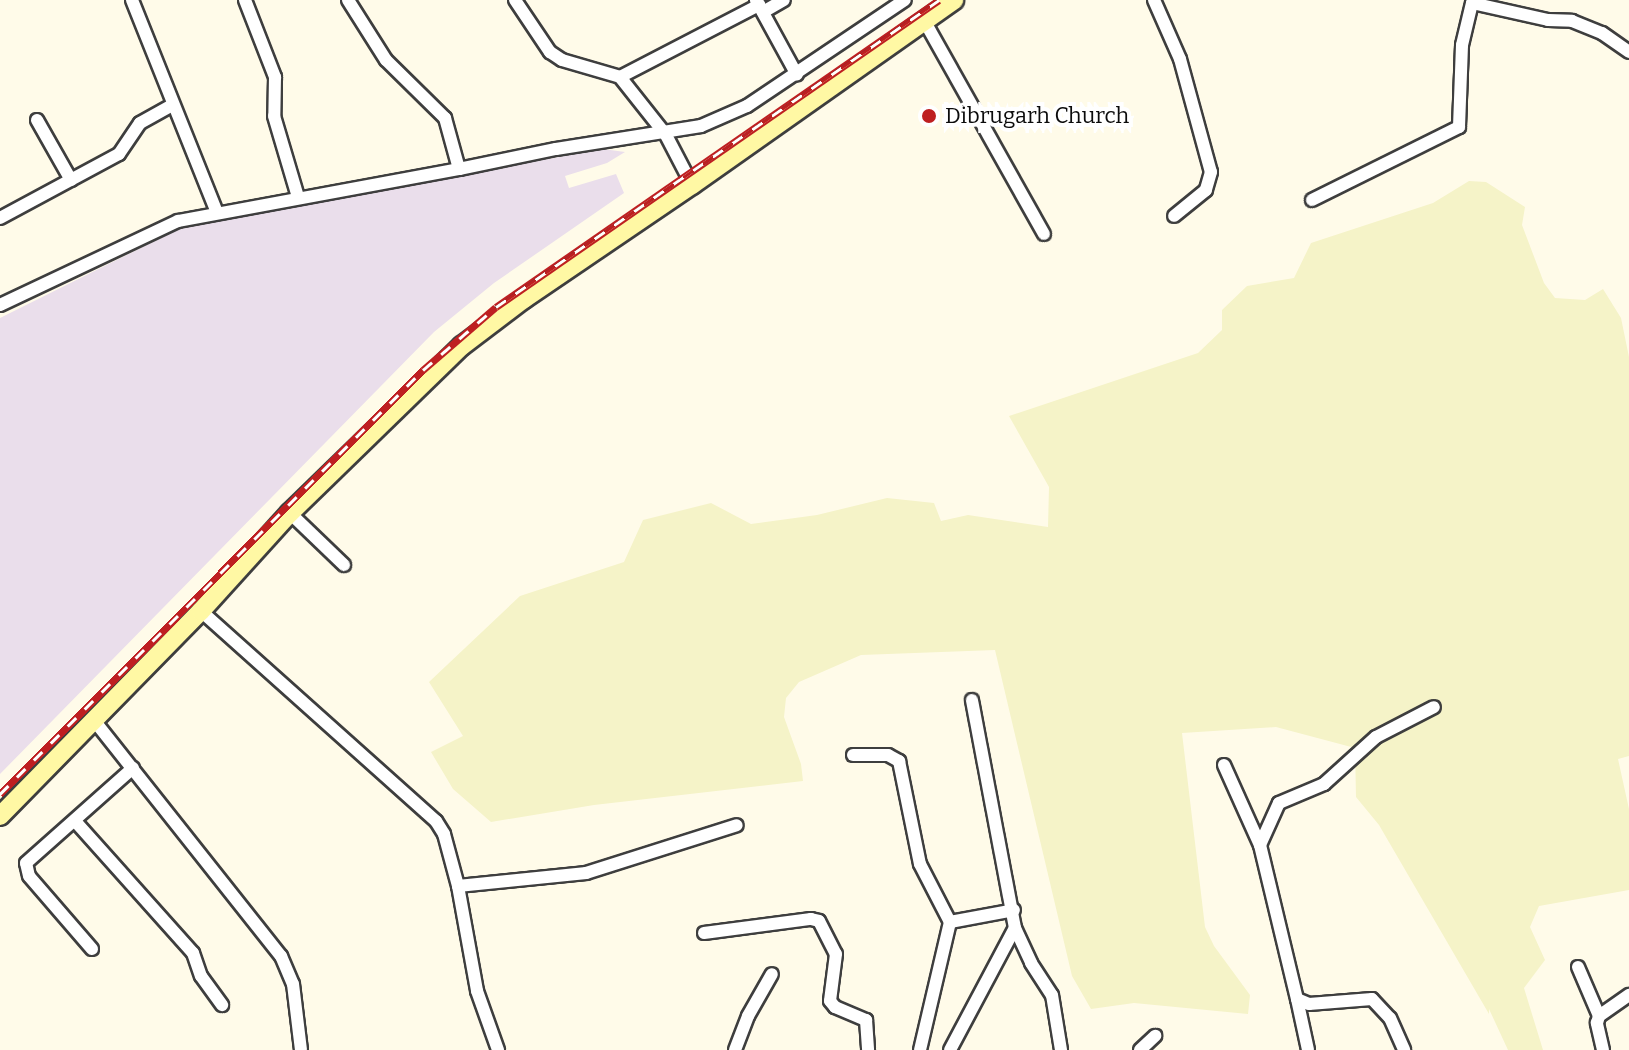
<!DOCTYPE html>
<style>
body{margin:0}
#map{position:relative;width:1629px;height:1050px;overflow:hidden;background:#fffbe9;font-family:Bitter,serif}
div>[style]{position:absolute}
.industrial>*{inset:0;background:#eadeeb}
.farmland>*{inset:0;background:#f5f3c8}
.roads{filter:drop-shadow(2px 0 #3e3e3e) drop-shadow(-2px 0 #3e3e3e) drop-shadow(0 2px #3e3e3e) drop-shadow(0 -2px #3e3e3e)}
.minor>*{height:12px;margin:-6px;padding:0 6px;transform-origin:6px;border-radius:6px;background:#fff}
.secondary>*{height:18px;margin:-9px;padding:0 9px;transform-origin:9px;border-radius:9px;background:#fff8a4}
.rail>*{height:7px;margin-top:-3.5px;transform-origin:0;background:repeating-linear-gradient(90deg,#fff 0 12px,#be1f21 0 24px);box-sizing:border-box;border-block:2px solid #be1f21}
.dots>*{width:22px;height:22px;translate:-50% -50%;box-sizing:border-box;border:4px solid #fff;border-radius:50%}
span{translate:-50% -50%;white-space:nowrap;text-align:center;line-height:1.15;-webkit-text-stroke:8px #fff;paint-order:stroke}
.poi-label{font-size:22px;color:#0b0b0b}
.left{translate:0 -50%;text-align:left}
</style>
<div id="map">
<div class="industrial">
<i style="clip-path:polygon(603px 149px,625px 152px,607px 163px,565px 176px,569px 188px,616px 174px,624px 193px,494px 283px,434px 332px,0 774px,0 318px,187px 225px)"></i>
</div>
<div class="farmland">
<i style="clip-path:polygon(1469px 181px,1486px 182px,1525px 207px,1522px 225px,1544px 283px,1555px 298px,1585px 300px,1603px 289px,1621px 318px,1629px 357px,1629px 756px,1618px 759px,1629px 809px,1629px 890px,1539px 906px,1530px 927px,1545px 960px,1524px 988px,1543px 1050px,1508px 1050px,1489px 1009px,1489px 1014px,1379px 825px,1356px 797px,1355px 748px,1276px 727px,1182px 733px,1205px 927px,1214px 946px,1250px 995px,1248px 1014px,1134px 1003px,1091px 1009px,1072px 976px,995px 650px,861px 655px,799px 682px,786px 698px,784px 717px,801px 764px,803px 781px,594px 805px,491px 822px,453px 789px,431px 752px,463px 736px,429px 682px,520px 596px,624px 562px,643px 520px,711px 503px,751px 524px,817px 515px,887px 498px,934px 503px,941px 521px,968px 515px,1048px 527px,1049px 487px,1009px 416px,1198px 353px,1222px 330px,1222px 310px,1247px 286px,1294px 278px,1311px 243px,1433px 203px)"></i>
</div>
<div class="roads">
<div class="minor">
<i style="left:132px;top:0;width:228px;rotate:68.2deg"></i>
<i style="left:245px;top:0;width:83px;rotate:68.7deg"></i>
<i style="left:275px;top:77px;width:39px;rotate:91deg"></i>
<i style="left:274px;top:116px;width:84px;rotate:73.5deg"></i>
<i style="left:348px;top:0;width:71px;rotate:57.7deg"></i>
<i style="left:386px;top:60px;width:83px;rotate:44.5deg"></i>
<i style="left:445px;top:118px;width:53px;rotate:74.6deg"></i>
<i style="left:459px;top:169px;width:99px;rotate:-11.7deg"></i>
<i style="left:556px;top:149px;width:147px;rotate:-9deg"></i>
<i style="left:701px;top:126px;width:50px;rotate:-23.5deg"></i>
<i style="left:747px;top:106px;width:190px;rotate:-33.9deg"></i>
<i style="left:515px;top:0;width:63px;rotate:56.1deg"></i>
<i style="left:550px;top:52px;width:14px;rotate:34deg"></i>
<i style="left:562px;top:60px;width:60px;rotate:16.3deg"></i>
<i style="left:620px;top:77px;width:74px;rotate:51.6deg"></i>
<i style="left:666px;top:135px;width:56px;rotate:62.5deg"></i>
<i style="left:756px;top:0;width:85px;rotate:61.3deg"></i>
<i style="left:1154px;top:0;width:64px;rotate:66.2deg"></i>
<i style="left:1180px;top:59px;width:117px;rotate:74.7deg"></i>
<i style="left:1211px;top:172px;width:19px;rotate:106deg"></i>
<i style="left:1206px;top:190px;width:41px;rotate:140.9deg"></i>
<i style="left:763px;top:12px;width:24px;rotate:-30deg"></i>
<i style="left:925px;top:22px;width:243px;rotate:60.7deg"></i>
<i style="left:620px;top:77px;width:157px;rotate:-27.4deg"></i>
<i style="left:37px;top:120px;width:69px;rotate:60.5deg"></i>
<i style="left:1312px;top:200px;width:164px;rotate:-26.4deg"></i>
<i style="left:1459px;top:127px;width:82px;rotate:-87.9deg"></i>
<i style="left:1462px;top:45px;width:43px;rotate:-76.6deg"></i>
<i style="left:1472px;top:3px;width:78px;rotate:12.6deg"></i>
<i style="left:1548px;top:20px;width:24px;rotate:2deg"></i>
<i style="left:1572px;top:21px;width:32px;rotate:22deg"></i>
<i style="left:1602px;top:33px;width:33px;rotate:35deg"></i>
<i style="left:0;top:218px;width:135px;rotate:-28.3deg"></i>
<i style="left:119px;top:154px;width:37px;rotate:-56deg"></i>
<i style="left:140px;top:123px;width:38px;rotate:-29deg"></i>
<i style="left:0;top:305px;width:197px;rotate:-25.3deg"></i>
<i style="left:178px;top:221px;width:286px;rotate:-10.5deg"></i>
<i style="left:290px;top:513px;width:75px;rotate:43.9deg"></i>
<i style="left:201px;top:611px;width:315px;rotate:41.8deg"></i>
<i style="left:436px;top:821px;width:15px;rotate:58deg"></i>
<i style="left:444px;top:834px;width:54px;rotate:74.9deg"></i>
<i style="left:458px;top:886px;width:107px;rotate:79.7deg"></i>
<i style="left:477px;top:991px;width:63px;rotate:70.4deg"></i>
<i style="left:93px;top:719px;width:303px;rotate:51.6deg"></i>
<i style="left:281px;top:956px;width:30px;rotate:67deg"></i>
<i style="left:293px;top:984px;width:66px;rotate:83.1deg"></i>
<i style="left:853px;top:755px;width:35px"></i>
<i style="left:888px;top:755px;width:13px;rotate:29deg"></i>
<i style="left:899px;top:761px;width:105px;rotate:78.5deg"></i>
<i style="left:920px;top:864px;width:65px;rotate:62.7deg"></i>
<i style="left:950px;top:922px;width:65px;rotate:-10.6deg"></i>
<i style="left:1224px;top:765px;width:88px;rotate:65.8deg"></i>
<i style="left:1260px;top:845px;width:158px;rotate:76.5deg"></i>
<i style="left:1297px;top:999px;width:13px;rotate:23deg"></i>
<i style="left:1309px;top:1004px;width:63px;rotate:-4.5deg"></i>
<i style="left:1372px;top:999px;width:26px;rotate:47deg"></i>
<i style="left:1390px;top:1018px;width:35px;rotate:66deg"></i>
<i style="left:75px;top:821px;width:177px;rotate:48.2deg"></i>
<i style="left:193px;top:953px;width:24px;rotate:71deg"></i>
<i style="left:201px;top:976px;width:36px;rotate:54deg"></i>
<i style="left:1260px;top:845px;width:46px;rotate:-65.7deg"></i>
<i style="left:1279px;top:803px;width:49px;rotate:-22.9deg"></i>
<i style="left:1324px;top:784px;width:70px;rotate:-42.1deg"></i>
<i style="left:1376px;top:737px;width:65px;rotate:-27.3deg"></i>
<i style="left:458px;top:886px;width:129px;rotate:-5.8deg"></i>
<i style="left:586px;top:873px;width:158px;rotate:-17.6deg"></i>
<i style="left:1015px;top:928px;width:38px;rotate:65deg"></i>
<i style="left:1031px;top:963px;width:38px;rotate:57deg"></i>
<i style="left:1052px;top:995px;width:56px;rotate:80.7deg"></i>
<i style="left:704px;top:933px;width:108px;rotate:-7.5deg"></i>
<i style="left:811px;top:919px;width:8px;rotate:14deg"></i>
<i style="left:819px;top:921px;width:37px;rotate:63deg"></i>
<i style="left:836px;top:954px;width:47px;rotate:97.3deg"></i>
<i style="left:830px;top:1001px;width:8px;rotate:50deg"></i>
<i style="left:835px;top:1007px;width:34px;rotate:23deg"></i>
<i style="left:866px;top:1020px;width:30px;rotate:86deg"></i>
<i style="left:92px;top:949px;width:96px;rotate:-130.8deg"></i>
<i style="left:29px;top:876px;width:13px;rotate:-103deg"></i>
<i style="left:26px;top:863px;width:143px;rotate:-41.6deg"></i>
<i style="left:1578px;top:967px;width:53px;rotate:66.8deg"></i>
<i style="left:1297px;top:999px;width:52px;rotate:77.8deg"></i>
<i style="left:735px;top:1050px;width:36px;rotate:-69deg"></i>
<i style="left:748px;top:1016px;width:48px;rotate:-60.3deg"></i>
<i style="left:920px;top:1050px;width:131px;rotate:-76.8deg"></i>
<i style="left:950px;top:1050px;width:138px;rotate:-62deg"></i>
<i style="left:1015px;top:928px;width:232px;rotate:-100.7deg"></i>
<i style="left:1140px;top:1050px;width:21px;rotate:-43deg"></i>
<i style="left:1603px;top:1050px;width:28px;rotate:-103deg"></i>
<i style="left:1597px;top:1023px;width:7px;rotate:-74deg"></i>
<i style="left:1599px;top:1016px;width:37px;rotate:-35deg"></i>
</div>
<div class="secondary">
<i style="left:0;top:816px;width:287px;rotate:-45.6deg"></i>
<i style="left:201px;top:611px;width:132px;rotate:-47.8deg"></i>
<i style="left:290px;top:513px;width:240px;rotate:-44.2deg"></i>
<i style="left:462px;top:346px;width:78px;rotate:-37.2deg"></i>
<i style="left:524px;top:299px;width:203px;rotate:-34.2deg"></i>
<i style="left:692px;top:185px;width:321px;rotate:-35.2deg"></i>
</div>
</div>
<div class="rail">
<i style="left:0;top:794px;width:599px;rotate:-45.07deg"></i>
<i style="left:423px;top:370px;width:96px;rotate:-40.8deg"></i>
<i style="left:496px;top:307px;width:539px;rotate:-34.72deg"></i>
</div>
<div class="dots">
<i style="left:929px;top:116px;background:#be1f21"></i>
</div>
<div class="poi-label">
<span class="left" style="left:945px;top:116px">Dibrugarh Church</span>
</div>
</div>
